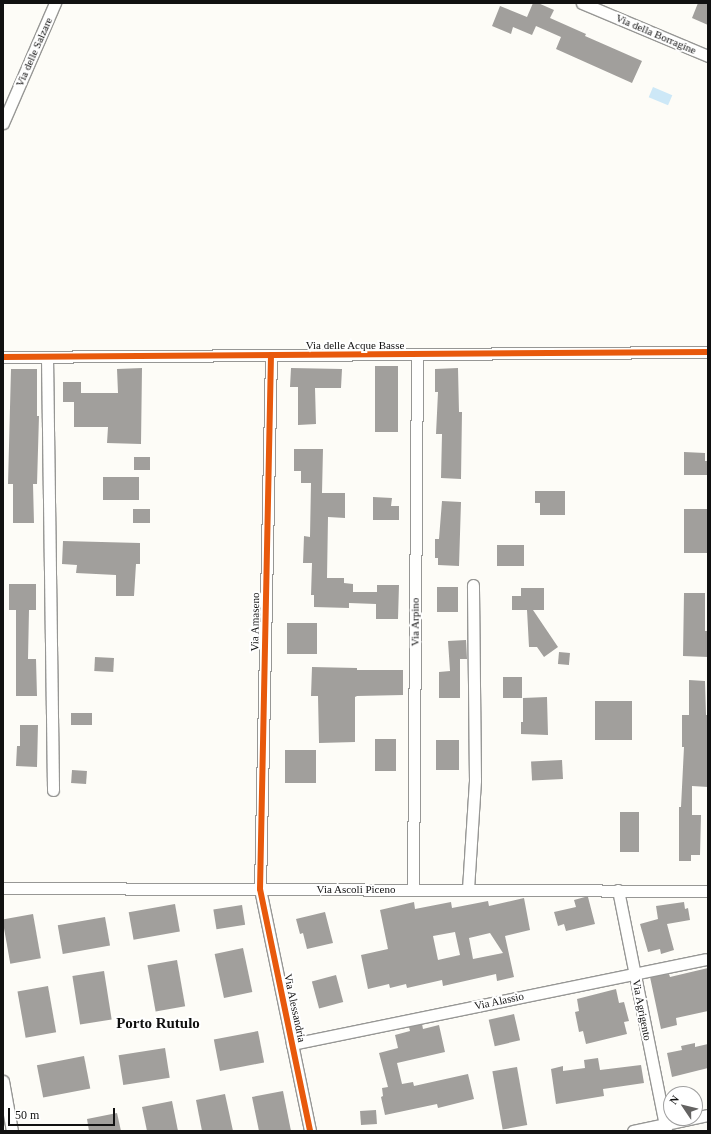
<!DOCTYPE html>
<style>
body{margin:0}
#map{position:relative;width:711px;height:1134px;overflow:hidden;background:#fdfcf7;font-family:Georgia,serif}
div>[style]{position:absolute}
.water>*{inset:0;background:#cde8f7;transform-origin:0 0}
.building>*{inset:0;background:#a19f9c;transform-origin:0 0}
.roads{filter:drop-shadow(1px 0 #979795) drop-shadow(-1px 0 #979795) drop-shadow(0 1px #979795) drop-shadow(0 -1px #979795)}
.minor>*{height:11px;margin:-5.5px;padding:0 5.5px;transform-origin:5.5px;border-radius:5.5px;background:#fffffe}
.cycleway>*{height:6px;margin:-3px;padding:0 3px;transform-origin:3px;border-radius:3px;background:#e8590c}
span{translate:-50% -50%;white-space:nowrap;text-align:center;line-height:1.15;-webkit-text-stroke:4px #fff;paint-order:stroke}
.street-label{font-size:11px;color:#111}
.district-label{font-size:15px;color:#111;font-weight:700}
.frame{position:absolute;inset:0;border:4px solid #111;pointer-events:none}
.north{position:absolute;left:663px;top:1086px;width:40px;height:40px;box-sizing:border-box;background:#fff;border:1px solid #a0a0a0;border-radius:50%;rotate:305deg;font-size:11px;font-weight:700;line-height:16px;text-align:center;color:#111}
.north::after{content:'';display:block;margin:auto;width:14px;height:18px;background:#646362;clip-path:polygon(50% 0,100% 100%,50% 72%,0 100%)}
.scale{position:absolute;left:8px;top:1108px;width:107px;height:18px;box-sizing:border-box;border:2px solid #111;border-top:0;padding-left:5px;font-size:12px;line-height:14px;white-space:nowrap;color:#111;-webkit-text-stroke:3px #fff;paint-order:stroke}
</style>
<div id="map">
<div class="water">
<i style="left:653px;top:87px;width:21px;height:11px;rotate:23deg"></i>
</div>
<div class="building">
<i style="clip-path:polygon(533px 3px,538px 3px,554px 10px,550px 18px,586px 34px,585px 36px,642px 61px,632px 83px,556px 49px,561px 37px,536px 26px,532px 35px,513px 27px,511px 34px,492px 26px,500px 6px,527px 17px)"></i>
<i style="clip-path:polygon(698px 3px,708px 3px,708px 25px,692px 18px)"></i>
<i style="left:375px;top:366px;width:23px;height:66px"></i>
<i style="clip-path:polygon(142px 368px,141px 444px,107px 443px,108px 427px,74px 427px,74px 402px,63px 402px,63px 382px,81px 382px,81px 393px,118px 393px,117px 369px)"></i>
<i style="clip-path:polygon(291px 368px,342px 369px,341px 388px,315px 388px,316px 424px,298px 425px,298px 387px,290px 387px)"></i>
<i style="clip-path:polygon(458px 368px,459px 412px,462px 412px,461px 479px,441px 478px,442px 434px,436px 434px,438px 392px,435px 392px,435px 369px)"></i>
<i style="clip-path:polygon(11px 369px,37px 369px,37px 416px,39px 416px,37px 484px,33px 484px,34px 523px,13px 523px,13px 484px,8px 484px)"></i>
<i style="clip-path:polygon(294px 449px,323px 449px,322px 493px,345px 493px,345px 518px,328px 517px,327px 578px,344px 578px,344px 583px,353px 584px,353px 592px,377px 592px,377px 585px,399px 585px,398px 619px,376px 619px,376px 604px,349px 603px,349px 608px,314px 607px,314px 595px,311px 595px,312px 563px,303px 563px,304px 536px,310px 537px,311px 483px,301px 483px,301px 471px,294px 471px)"></i>
<i style="clip-path:polygon(684px 452px,705px 453px,705px 461px,708px 461px,708px 475px,684px 475px)"></i>
<i style="left:134px;top:457px;width:16px;height:13px"></i>
<i style="left:103px;top:477px;width:36px;height:23px"></i>
<i style="clip-path:polygon(535px 491px,565px 491px,565px 515px,540px 515px,540px 503px,535px 503px)"></i>
<i style="clip-path:polygon(373px 497px,392px 498px,391px 506px,399px 506px,399px 520px,373px 520px)"></i>
<i style="clip-path:polygon(442px 501px,461px 502px,459px 566px,438px 565px,438px 558px,435px 558px,435px 539px,439px 539px)"></i>
<i style="left:133px;top:509px;width:17px;height:14px"></i>
<i style="left:708px;top:509px;width:44px;height:24px;rotate:90deg"></i>
<i style="clip-path:polygon(63px 541px,140px 543px,140px 564px,136px 564px,134px 596px,116px 596px,116px 575px,76px 573px,77px 565px,62px 564px)"></i>
<i style="left:497px;top:545px;width:27px;height:21px"></i>
<i style="clip-path:polygon(9px 584px,36px 584px,36px 610px,29px 610px,28px 659px,36px 659px,37px 696px,16px 696px,16px 610px,9px 610px)"></i>
<i style="left:437px;top:587px;width:21px;height:25px"></i>
<i style="clip-path:polygon(521px 588px,544px 588px,544px 610px,533px 610px,558px 647px,544px 657px,537px 647px,529px 647px,527px 610px,512px 610px,512px 596px,521px 596px)"></i>
<i style="clip-path:polygon(684px 593px,705px 593px,705px 631px,708px 631px,708px 657px,683px 656px)"></i>
<i style="left:287px;top:623px;width:30px;height:31px"></i>
<i style="clip-path:polygon(466px 640px,467px 659px,460px 659px,460px 698px,439px 698px,439px 672px,450px 671px,448px 641px)"></i>
<i style="left:559px;top:652px;width:11px;height:12px;rotate:5deg"></i>
<i style="left:95px;top:657px;width:19px;height:14px;rotate:3deg"></i>
<i style="clip-path:polygon(312px 667px,357px 668px,357px 670px,403px 670px,403px 695px,357px 696px,355px 697px,355px 742px,319px 743px,318px 696px,311px 696px)"></i>
<i style="left:503px;top:677px;width:19px;height:21px"></i>
<i style="clip-path:polygon(689px 680px,705px 681px,706px 715px,708px 715px,708px 787px,692px 786px,692px 815px,701px 815px,700px 855px,691px 855px,691px 861px,679px 861px,679px 807px,681px 807px,684px 747px,682px 747px,682px 715px,689px 715px)"></i>
<i style="clip-path:polygon(547px 697px,548px 735px,521px 734px,521px 722px,523px 722px,523px 698px)"></i>
<i style="left:595px;top:701px;width:37px;height:39px"></i>
<i style="left:71px;top:713px;width:21px;height:12px"></i>
<i style="clip-path:polygon(20px 725px,38px 725px,37px 767px,16px 766px,17px 746px,20px 746px)"></i>
<i style="left:375px;top:739px;width:21px;height:32px"></i>
<i style="left:436px;top:740px;width:23px;height:30px"></i>
<i style="left:285px;top:750px;width:31px;height:33px"></i>
<i style="left:562px;top:760px;width:19px;height:31px;rotate:87deg"></i>
<i style="left:72px;top:770px;width:15px;height:13px;rotate:4deg"></i>
<i style="left:620px;top:812px;width:19px;height:40px"></i>
<i style="clip-path:polygon(585px 897px,588px 897px,595px 924px,566px 931px,564px 924px,558px 926px,554px 912px,576px 907px,574px 900px)"></i>
<i style="clip-path:polygon(evenodd,524px 898px,530px 930px,505px 936px,514px 977px,497px 981px,496px 974px,443px 986px,442px 980px,407px 988px,406px 984px,390px 988px,389px 984px,368px 989px,361px 955px,388px 949px,380px 910px,414px 902px,415px 909px,451px 902px,452px 908px,488px 901px,489px 906px,524px 898px,455px 932px,460px 955px,438px 960px,433px 936px,455px 932px,524px 898px,490px 933px,503px 953px,473px 959px,469px 938px,490px 933px)"></i>
<i style="clip-path:polygon(684px 902px,685px 909px,688px 908px,690px 920px,667px 924px,674px 950px,661px 954px,660px 949px,648px 952px,640px 924px,658px 919px,656px 906px)"></i>
<i style="left:175px;top:904px;width:28px;height:47px;rotate:80deg"></i>
<i style="left:242px;top:905px;width:20px;height:29px;rotate:81deg"></i>
<i style="clip-path:polygon(325px 912px,333px 943px,307px 949px,303px 933px,300px 934px,296px 919px)"></i>
<i style="left:33px;top:914px;width:45px;height:31px;rotate:80deg"></i>
<i style="left:105px;top:917px;width:29px;height:48px;rotate:80deg"></i>
<i style="left:243px;top:948px;width:45px;height:29px;rotate:78deg"></i>
<i style="left:177px;top:960px;width:47px;height:30px;rotate:80deg"></i>
<i style="clip-path:polygon(708px 968px,708px 1011px,676px 1018px,677px 1025px,661px 1029px,650px 977px,669px 974px,670px 977px)"></i>
<i style="left:104px;top:971px;width:49px;height:32px;rotate:81deg"></i>
<i style="left:336px;top:975px;width:28px;height:25px;rotate:75deg"></i>
<i style="left:48px;top:986px;width:47px;height:31px;rotate:80deg"></i>
<i style="clip-path:polygon(616px 989px,619px 1003px,624px 1002px,629px 1021px,624px 1022px,627px 1034px,586px 1044px,583px 1031px,579px 1032px,575px 1012px,579px 1011px,577px 999px)"></i>
<i style="left:514px;top:1014px;width:27px;height:26px;rotate:77deg"></i>
<i style="clip-path:polygon(422px 1024px,423px 1029px,439px 1025px,445px 1052px,397px 1063px,402px 1084px,413px 1082px,414px 1086px,468px 1074px,474px 1099px,438px 1108px,437px 1104px,385px 1115px,381px 1097px,383px 1096px,382px 1088px,388px 1087px,379px 1053px,398px 1048px,395px 1035px,410px 1031px,409px 1027px)"></i>
<i style="left:258px;top:1031px;width:32px;height:45px;rotate:79deg"></i>
<i style="clip-path:polygon(695px 1043px,695px 1047px,708px 1044px,708px 1068px,672px 1077px,667px 1053px,682px 1050px,681px 1046px)"></i>
<i style="left:165px;top:1048px;width:30px;height:47px;rotate:81deg"></i>
<i style="left:84px;top:1056px;width:33px;height:48px;rotate:79deg"></i>
<i style="clip-path:polygon(598px 1058px,600px 1070px,641px 1065px,644px 1083px,603px 1089px,604px 1096px,556px 1104px,551px 1069px,563px 1066px,563px 1071px,585px 1068px,584px 1060px)"></i>
<i style="left:517px;top:1067px;width:59px;height:25px;rotate:80deg"></i>
<i style="clip-path:polygon(283px 1091px,291px 1131px,259px 1131px,252px 1097px)"></i>
<i style="clip-path:polygon(225px 1094px,233px 1131px,202px 1131px,196px 1100px)"></i>
<i style="clip-path:polygon(172px 1101px,178px 1131px,147px 1131px,142px 1107px)"></i>
<i style="left:376px;top:1110px;width:14px;height:16px;rotate:86deg"></i>
<i style="clip-path:polygon(117px 1113px,121px 1131px,89px 1131px,87px 1119px)"></i>
</div>
<div class="roads">
<div class="minor">
<i style="left:582px;top:3px;width:137px;rotate:22.8deg"></i>
<i style="left:3px;top:123px;width:131px;rotate:-66.6deg"></i>
<i style="left:271px;top:355px;width:534px;rotate:91.18deg"></i>
<i style="left:260px;top:889px;width:247px;rotate:78.3deg"></i>
<i style="left:3px;top:357px;width:705px;rotate:-0.41deg"></i>
<i style="left:47px;top:357px;width:433px;rotate:89.2deg"></i>
<i style="left:3px;top:888px;width:705px;rotate:0.24deg"></i>
<i style="left:468px;top:889px;width:109px;rotate:-86.3deg"></i>
<i style="left:475px;top:780px;width:195px;rotate:-90.6deg"></i>
<i style="left:413px;top:890px;width:536px;rotate:-89.57deg"></i>
<i style="left:618px;top:890px;width:246px;rotate:78.7deg"></i>
<i style="left:292px;top:1044px;width:422px;rotate:-11.6deg"></i>
<i style="left:3px;top:1081px;width:51px;rotate:79.8deg"></i>
<i style="left:633px;top:1131px;width:77px;rotate:-12deg"></i>
</div>
</div>
<div class="cycleway">
<i style="left:271px;top:355px;width:534px;rotate:91.18deg"></i>
<i style="left:260px;top:889px;width:247px;rotate:78.3deg"></i>
<i style="left:3px;top:357px;width:705px;rotate:-0.41deg"></i>
</div>
<div class="street-label">
<span style="left:656px;top:34px;rotate:23deg">Via della Borragine</span>
<span style="left:34px;top:52px;rotate:-66deg">Via delle Salzare</span>
<span style="left:355px;top:345px">Via delle Acque Basse</span>
<span style="left:255px;top:622px;rotate:-89deg">Via Amaseno</span>
<span style="left:415px;top:622px;rotate:-90deg">Via Arpino</span>
<span style="left:356px;top:889px">Via Ascoli Piceno</span>
<span style="left:499px;top:1001px;rotate:-12deg">Via Alassio</span>
<span style="left:295px;top:1008px;rotate:78deg">Via Alessandria</span>
<span style="left:642px;top:1010px;rotate:79deg">Via Agrigento</span>
</div>
<div class="district-label">
<span style="left:158px;top:1024px">Porto Rutulo</span>
</div>
<div class="frame"></div>
<div class="north">N</div>
<div class="scale">50 m</div>
</div>
